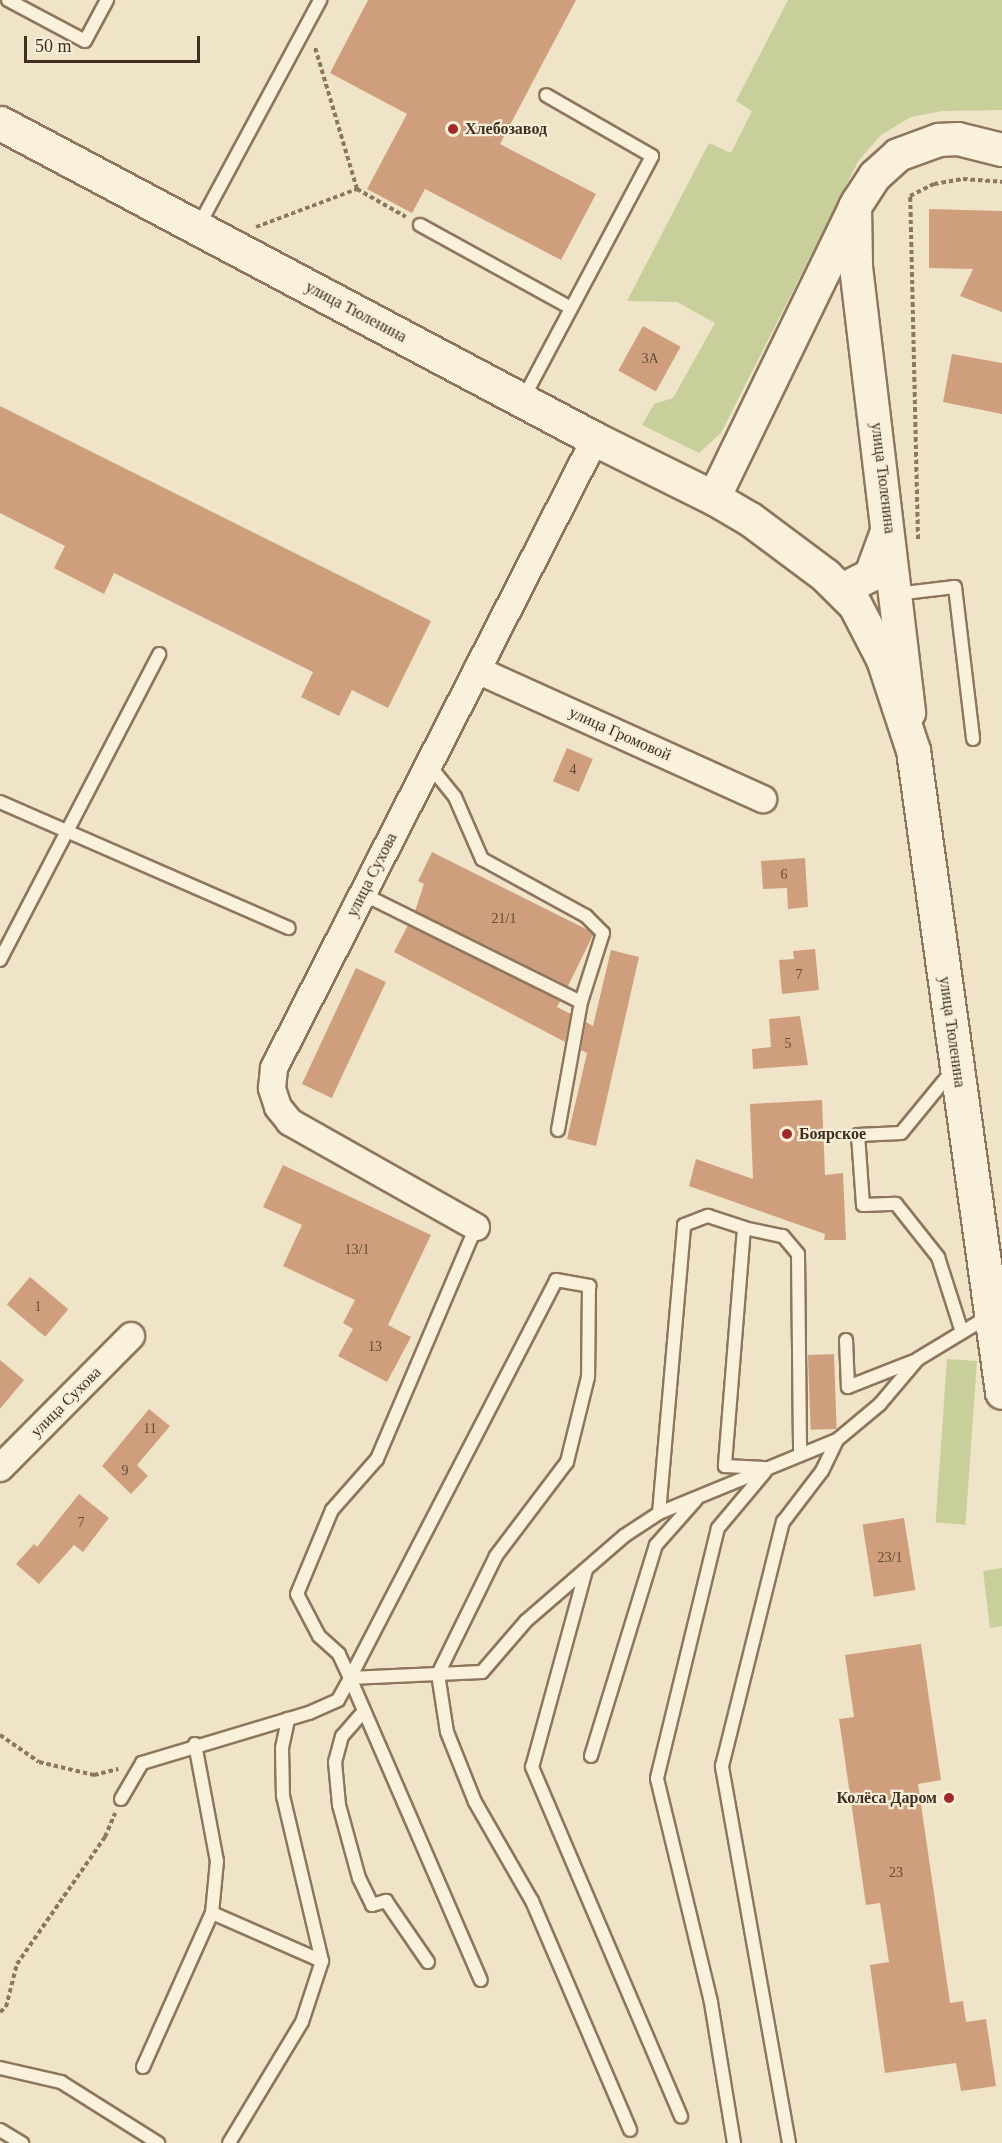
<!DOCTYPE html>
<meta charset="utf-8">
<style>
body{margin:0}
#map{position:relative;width:1002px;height:2143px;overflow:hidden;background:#f0e4c8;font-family:Georgia,serif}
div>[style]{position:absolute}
.green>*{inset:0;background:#c9cf9b;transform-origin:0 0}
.building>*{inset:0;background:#cf9f7d;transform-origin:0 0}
.path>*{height:4px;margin-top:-2px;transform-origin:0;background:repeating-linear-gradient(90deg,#8d765c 0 4.5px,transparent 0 7.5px)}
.roads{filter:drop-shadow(2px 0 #8d765c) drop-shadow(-2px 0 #8d765c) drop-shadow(0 2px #8d765c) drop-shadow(0 -2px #8d765c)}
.service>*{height:12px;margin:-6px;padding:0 6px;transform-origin:6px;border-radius:6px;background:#faf1dc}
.minor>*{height:26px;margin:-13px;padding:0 13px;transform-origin:13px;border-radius:13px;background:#faf1dc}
.tertiary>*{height:32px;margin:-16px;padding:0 16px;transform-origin:16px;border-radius:16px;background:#faf1dc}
.secondary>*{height:33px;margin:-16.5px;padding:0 16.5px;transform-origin:16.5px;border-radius:16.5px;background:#faf1dc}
.dots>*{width:16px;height:16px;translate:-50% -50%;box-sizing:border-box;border:3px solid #f7eed8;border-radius:50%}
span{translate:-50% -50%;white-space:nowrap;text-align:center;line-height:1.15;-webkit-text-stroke:4.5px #f7eed8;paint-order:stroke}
.number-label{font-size:14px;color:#624a37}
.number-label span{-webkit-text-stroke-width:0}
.poi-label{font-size:16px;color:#3d2e20;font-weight:700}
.left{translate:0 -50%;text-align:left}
.right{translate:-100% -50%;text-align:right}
.street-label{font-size:16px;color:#3d2e20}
.scale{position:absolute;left:24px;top:36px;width:176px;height:27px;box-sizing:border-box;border:3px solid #3d2e20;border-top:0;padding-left:8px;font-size:18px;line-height:21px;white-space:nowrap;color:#3d2e20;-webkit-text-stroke:4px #f7eed8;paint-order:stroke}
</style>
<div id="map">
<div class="green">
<i style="clip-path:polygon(788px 0,1002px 0,1002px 110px,942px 111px,911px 117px,881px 135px,859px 160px,721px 433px,699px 453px,642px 425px,654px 404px,673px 398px,715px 323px,677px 302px,627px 301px,709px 143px,731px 153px,752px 111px,736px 101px)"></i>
<i style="left:947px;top:1359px;width:30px;height:164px;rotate:4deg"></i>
<i style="clip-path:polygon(1002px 1568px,1002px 1626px,990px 1628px,983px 1571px)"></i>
</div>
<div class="building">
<i style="clip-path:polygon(368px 0,576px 0,500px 144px,596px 194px,561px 260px,425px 189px,412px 213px,367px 189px,407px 114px,330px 73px)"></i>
<i style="clip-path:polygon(929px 209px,1002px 211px,1002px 312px,960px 296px,973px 269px,929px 268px)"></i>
<i style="left:643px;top:326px;width:43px;height:51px;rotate:29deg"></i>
<i style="clip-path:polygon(952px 354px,1002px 363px,1002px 414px,943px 402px)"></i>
<i style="clip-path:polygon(0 406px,431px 621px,388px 708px,352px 690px,339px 716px,301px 697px,313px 672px,114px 573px,104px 594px,54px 568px,65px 546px,0 513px)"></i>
<i style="left:567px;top:748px;width:28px;height:36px;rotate:23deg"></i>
<i style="clip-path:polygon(432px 852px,588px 930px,593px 935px,568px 986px,415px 911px,424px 884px,418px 881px)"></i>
<i style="clip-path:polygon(805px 858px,808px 907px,788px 909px,787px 888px,763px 889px,761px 861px)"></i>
<i style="clip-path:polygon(408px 925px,560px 1001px,557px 1007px,571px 1014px,565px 1042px,394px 952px)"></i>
<i style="clip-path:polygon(815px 949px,819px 990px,782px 994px,779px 960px,794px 959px,793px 951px)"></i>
<i style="clip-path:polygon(611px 950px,639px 957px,596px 1146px,567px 1139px,587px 1053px,581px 1050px,586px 1022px,593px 1026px)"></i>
<i style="left:356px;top:968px;width:33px;height:128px;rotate:25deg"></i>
<i style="clip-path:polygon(800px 1016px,808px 1065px,753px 1069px,752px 1049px,771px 1047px,769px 1019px)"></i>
<i style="clip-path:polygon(822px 1100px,825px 1175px,843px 1173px,846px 1240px,824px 1240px,825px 1234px,689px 1186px,696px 1159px,753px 1179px,750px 1104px)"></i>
<i style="clip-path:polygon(283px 1165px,431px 1235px,388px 1325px,411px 1337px,387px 1382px,338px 1356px,353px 1329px,343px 1323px,355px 1300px,283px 1266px,302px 1225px,263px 1207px)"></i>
<i style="left:30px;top:1277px;width:50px;height:36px;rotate:40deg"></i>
<i style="left:834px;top:1354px;width:75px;height:26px;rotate:88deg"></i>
<i style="clip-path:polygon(0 1360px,24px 1380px,0 1409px)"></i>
<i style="clip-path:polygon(149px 1409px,170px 1426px,137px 1465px,148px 1476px,131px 1494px,102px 1466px)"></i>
<i style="clip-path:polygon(79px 1494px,109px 1518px,83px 1552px,74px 1545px,39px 1584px,16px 1564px,34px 1544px,37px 1547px)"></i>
<i style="left:904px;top:1518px;width:73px;height:42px;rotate:81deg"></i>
<i style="clip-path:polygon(921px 1644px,941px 1780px,918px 1784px,950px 2003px,963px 2001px,966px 2022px,986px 2019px,996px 2086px,961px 2091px,956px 2063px,885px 2073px,870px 1965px,889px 1962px,880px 1903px,866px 1905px,839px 1719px,854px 1717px,845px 1655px)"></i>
</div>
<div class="path">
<i style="left:357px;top:189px;width:56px;rotate:29.7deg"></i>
<i style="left:256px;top:227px;width:108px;rotate:-20.6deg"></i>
<i style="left:357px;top:189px;width:148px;rotate:-106.5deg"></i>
<i style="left:918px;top:539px;width:343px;rotate:-91.3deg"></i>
<i style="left:910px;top:196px;width:27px;rotate:-27deg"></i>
<i style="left:934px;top:184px;width:29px;rotate:-10deg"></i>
<i style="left:963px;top:179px;width:39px;rotate:4deg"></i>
<i style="left:0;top:1735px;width:47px;rotate:34.7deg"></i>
<i style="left:39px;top:1762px;width:57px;rotate:13.3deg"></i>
<i style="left:94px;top:1775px;width:25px;rotate:-14deg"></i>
<i style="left:0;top:2012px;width:8px;rotate:-40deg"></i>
<i style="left:6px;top:2007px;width:44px;rotate:-75.7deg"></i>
<i style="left:17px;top:1964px;width:155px;rotate:-55.3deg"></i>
<i style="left:105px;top:1837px;width:26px;rotate:-67deg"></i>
</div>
<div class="roads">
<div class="service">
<i style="left:8px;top:0;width:87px;rotate:28deg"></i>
<i style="left:85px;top:41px;width:47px;rotate:-61.8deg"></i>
<i style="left:420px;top:225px;width:172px;rotate:28.8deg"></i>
<i style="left:198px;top:227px;width:258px;rotate:-61.7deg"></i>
<i style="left:523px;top:399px;width:275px;rotate:-62deg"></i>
<i style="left:652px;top:156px;width:122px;rotate:-150.1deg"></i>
<i style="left:896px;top:594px;width:59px;rotate:-6.8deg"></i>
<i style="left:955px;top:587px;width:153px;rotate:83.2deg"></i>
<i style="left:429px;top:765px;width:41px;rotate:50.9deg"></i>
<i style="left:455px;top:797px;width:68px;rotate:66.5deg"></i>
<i style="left:482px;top:859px;width:119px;rotate:28.7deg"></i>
<i style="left:586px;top:916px;width:24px;rotate:45deg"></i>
<i style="left:603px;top:933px;width:72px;rotate:107.7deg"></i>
<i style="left:581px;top:1002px;width:130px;rotate:100.2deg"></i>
<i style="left:0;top:802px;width:315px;rotate:23.6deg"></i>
<i style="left:363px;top:894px;width:243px;rotate:26.4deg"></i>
<i style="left:0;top:960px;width:345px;rotate:-62.5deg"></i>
<i style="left:952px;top:1071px;width:80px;rotate:129.4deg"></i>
<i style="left:901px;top:1133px;width:43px;rotate:177.3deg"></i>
<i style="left:858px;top:1135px;width:70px;rotate:85.9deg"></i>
<i style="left:863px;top:1205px;width:33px;rotate:-2deg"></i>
<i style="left:896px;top:1204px;width:68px;rotate:51.6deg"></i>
<i style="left:938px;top:1257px;width:79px;rotate:72.3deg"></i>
<i style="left:744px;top:1228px;width:40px;rotate:12deg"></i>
<i style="left:783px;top:1236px;width:23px;rotate:50deg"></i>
<i style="left:798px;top:1254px;width:201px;rotate:89.4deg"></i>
<i style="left:846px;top:1340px;width:47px;rotate:87.6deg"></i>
<i style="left:848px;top:1387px;width:71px;rotate:-21.5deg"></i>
<i style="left:659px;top:1513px;width:289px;rotate:-85deg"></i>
<i style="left:684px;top:1225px;width:26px;rotate:-21deg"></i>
<i style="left:708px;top:1216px;width:38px;rotate:18deg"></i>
<i style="left:744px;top:1228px;width:239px;rotate:94.6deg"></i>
<i style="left:725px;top:1466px;width:39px;rotate:3deg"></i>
<i style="left:586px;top:1570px;width:204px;rotate:105.3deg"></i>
<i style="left:532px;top:1767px;width:380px;rotate:66.9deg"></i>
<i style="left:350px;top:1678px;width:448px;rotate:-62.6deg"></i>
<i style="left:556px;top:1280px;width:34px;rotate:10deg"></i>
<i style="left:589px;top:1286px;width:91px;rotate:90.6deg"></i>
<i style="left:588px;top:1377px;width:88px;rotate:103.9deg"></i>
<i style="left:567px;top:1462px;width:118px;rotate:127.1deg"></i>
<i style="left:496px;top:1556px;width:131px;rotate:116.2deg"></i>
<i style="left:438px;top:1674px;width:59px;rotate:81.2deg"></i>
<i style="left:447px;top:1732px;width:75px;rotate:68.2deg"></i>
<i style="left:475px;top:1802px;width:114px;rotate:60.1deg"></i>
<i style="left:532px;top:1901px;width:249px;rotate:66.8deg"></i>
<i style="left:350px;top:1678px;width:132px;rotate:-2.6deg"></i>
<i style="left:482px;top:1672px;width:67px;rotate:-49.2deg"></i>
<i style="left:526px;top:1621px;width:130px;rotate:-40.9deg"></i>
<i style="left:624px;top:1536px;width:42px;rotate:-33.3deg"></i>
<i style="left:659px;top:1513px;width:192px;rotate:-22.3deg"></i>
<i style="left:837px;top:1440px;width:56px;rotate:-39.9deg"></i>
<i style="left:880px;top:1404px;width:59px;rotate:-49.8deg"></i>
<i style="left:918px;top:1359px;width:83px;rotate:-31.2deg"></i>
<i style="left:350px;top:1678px;width:329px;rotate:66.6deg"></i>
<i style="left:364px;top:1711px;width:33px;rotate:131deg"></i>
<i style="left:342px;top:1736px;width:27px;rotate:105deg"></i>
<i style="left:335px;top:1762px;width:43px;rotate:84.7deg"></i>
<i style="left:339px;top:1805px;width:76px;rotate:74.7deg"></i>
<i style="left:359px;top:1878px;width:30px;rotate:64deg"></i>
<i style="left:372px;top:1905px;width:15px;rotate:-16deg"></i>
<i style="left:386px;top:1901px;width:74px;rotate:55.5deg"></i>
<i style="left:195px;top:1744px;width:119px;rotate:79.4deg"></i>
<i style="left:217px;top:1861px;width:52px;rotate:95.5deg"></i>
<i style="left:591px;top:1756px;width:221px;rotate:-72.9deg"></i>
<i style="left:656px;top:1545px;width:60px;rotate:-48.4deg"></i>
<i style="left:121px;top:1799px;width:42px;rotate:-59.7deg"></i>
<i style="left:142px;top:1763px;width:174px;rotate:-16.7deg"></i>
<i style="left:309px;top:1713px;width:32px;rotate:-24deg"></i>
<i style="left:338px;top:1700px;width:25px;rotate:-61deg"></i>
<i style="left:350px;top:1678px;width:26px;rotate:-115deg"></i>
<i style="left:339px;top:1654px;width:27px;rotate:-138deg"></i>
<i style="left:319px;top:1636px;width:47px;rotate:-117.6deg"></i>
<i style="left:297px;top:1594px;width:91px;rotate:-67.4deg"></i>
<i style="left:332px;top:1510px;width:68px;rotate:-48.6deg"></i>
<i style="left:377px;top:1459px;width:252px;rotate:-66.9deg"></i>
<i style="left:143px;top:2067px;width:169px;rotate:-65.9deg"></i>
<i style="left:212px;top:1913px;width:120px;rotate:23.6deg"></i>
<i style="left:0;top:2068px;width:63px;rotate:12.9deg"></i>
<i style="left:61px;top:2082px;width:115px;rotate:32.2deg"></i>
<i style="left:0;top:2130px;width:26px;rotate:31deg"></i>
<i style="left:229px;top:2143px;width:141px;rotate:-58.9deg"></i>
<i style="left:302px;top:2022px;width:64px;rotate:-71.8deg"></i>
<i style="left:322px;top:1961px;width:170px;rotate:-103.3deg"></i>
<i style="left:283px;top:1796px;width:48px;rotate:-91.2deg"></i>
<i style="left:282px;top:1748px;width:30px;rotate:-78deg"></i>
<i style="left:734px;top:2143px;width:143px;rotate:-99.3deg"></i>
<i style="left:711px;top:2002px;width:230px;rotate:-103.6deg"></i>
<i style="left:657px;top:1778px;width:257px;rotate:-76.3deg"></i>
<i style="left:718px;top:1528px;width:73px;rotate:-50deg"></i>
<i style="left:789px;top:2143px;width:383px;rotate:-100.1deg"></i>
<i style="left:722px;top:1766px;width:252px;rotate:-76deg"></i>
<i style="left:783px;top:1522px;width:64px;rotate:-52.6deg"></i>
<i style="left:822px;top:1471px;width:34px;rotate:-64deg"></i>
</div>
<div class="minor">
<i style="left:477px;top:670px;width:314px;rotate:24.3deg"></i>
<i style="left:476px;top:1227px;width:214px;rotate:-150.6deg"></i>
<i style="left:290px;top:1122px;width:19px;rotate:-129deg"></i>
<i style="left:278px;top:1107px;width:20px;rotate:-108deg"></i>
<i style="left:272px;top:1088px;width:20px;rotate:-84deg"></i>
<i style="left:274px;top:1068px;width:706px;rotate:-62.96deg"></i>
<i style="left:0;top:1468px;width:186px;rotate:-45.2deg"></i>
</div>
<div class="tertiary">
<i style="left:855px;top:207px;width:60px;rotate:89deg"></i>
<i style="left:856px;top:267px;width:449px;rotate:83.2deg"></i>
<i style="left:714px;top:498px;width:329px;rotate:-64.1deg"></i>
<i style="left:858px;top:202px;width:31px;rotate:-57deg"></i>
<i style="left:875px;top:176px;width:31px;rotate:-42deg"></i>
<i style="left:898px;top:155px;width:44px;rotate:-20.1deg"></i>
<i style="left:939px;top:140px;width:19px;rotate:-3deg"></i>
<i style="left:958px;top:139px;width:45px;rotate:14deg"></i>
<i style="left:842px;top:590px;width:33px;rotate:-27deg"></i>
<i style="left:871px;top:575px;width:44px;rotate:-69.9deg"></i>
</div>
<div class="secondary">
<i style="left:0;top:123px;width:674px;rotate:27.97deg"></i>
<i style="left:595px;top:439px;width:133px;rotate:26.4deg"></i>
<i style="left:714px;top:498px;width:42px;rotate:30.3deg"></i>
<i style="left:750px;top:519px;width:94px;rotate:36.7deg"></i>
<i style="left:825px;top:575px;width:42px;rotate:45deg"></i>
<i style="left:855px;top:605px;width:61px;rotate:62.6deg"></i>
<i style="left:883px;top:659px;width:96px;rotate:71.8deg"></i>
<i style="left:913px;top:750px;width:648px;rotate:82.11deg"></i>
</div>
</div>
<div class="dots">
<i style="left:453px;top:129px;background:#9e2a2b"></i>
<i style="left:787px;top:1134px;background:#9e2a2b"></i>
<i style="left:949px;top:1798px;background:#9e2a2b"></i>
</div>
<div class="number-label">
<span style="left:650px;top:359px">3А</span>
<span style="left:573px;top:770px">4</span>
<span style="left:784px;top:875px">6</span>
<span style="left:504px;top:919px">21/1</span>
<span style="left:799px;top:975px">7</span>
<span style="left:788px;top:1044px">5</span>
<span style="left:357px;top:1250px">13/1</span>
<span style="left:38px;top:1307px">1</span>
<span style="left:375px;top:1347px">13</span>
<span style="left:150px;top:1429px">11</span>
<span style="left:125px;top:1471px">9</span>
<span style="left:81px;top:1523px">7</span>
<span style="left:890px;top:1558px">23/1</span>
<span style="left:896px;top:1873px">23</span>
</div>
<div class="poi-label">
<span class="left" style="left:465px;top:129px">Хлебозавод</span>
<span class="left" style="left:799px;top:1134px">Боярское</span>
<span class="right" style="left:937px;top:1798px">Колёса Даром</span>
</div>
<div class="street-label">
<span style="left:356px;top:312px;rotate:28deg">улица Тюленина</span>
<span style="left:883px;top:478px;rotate:83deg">улица Тюленина</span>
<span style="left:620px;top:734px;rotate:24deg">улица Громовой</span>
<span style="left:372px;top:875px;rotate:-63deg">улица Сухова</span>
<span style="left:952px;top:1032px;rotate:82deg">улица Тюленина</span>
<span style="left:66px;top:1402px;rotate:-45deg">улица Сухова</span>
</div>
<div class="scale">50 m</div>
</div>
